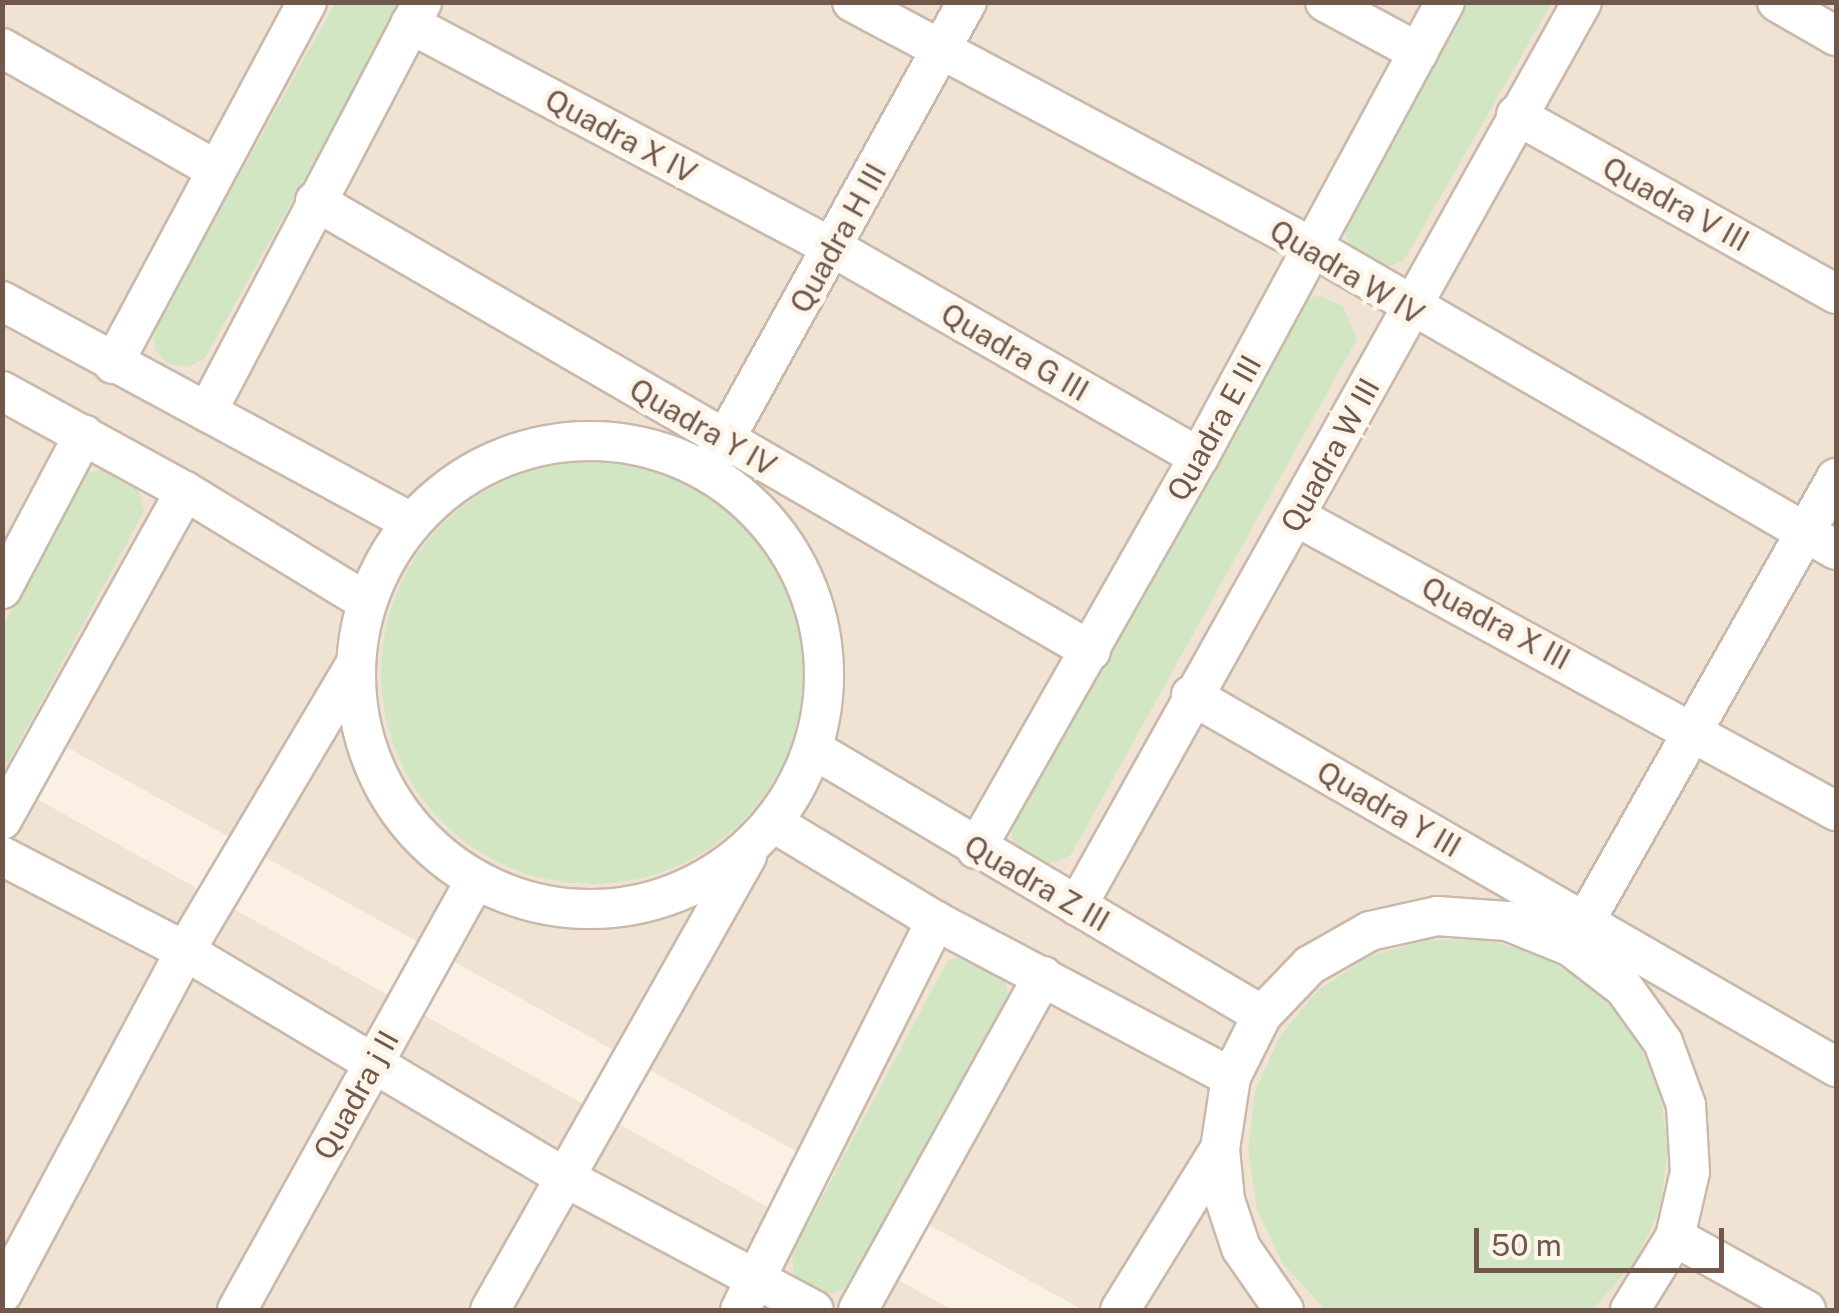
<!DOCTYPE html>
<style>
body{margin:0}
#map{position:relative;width:1839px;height:1313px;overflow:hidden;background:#faf1e4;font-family:"Public Sans",sans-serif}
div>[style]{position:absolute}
.residential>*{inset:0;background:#f1e3d3}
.green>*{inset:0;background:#d2e6c4}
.round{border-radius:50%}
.roads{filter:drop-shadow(2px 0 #cab9ab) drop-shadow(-2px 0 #cab9ab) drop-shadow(0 2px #cab9ab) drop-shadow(0 -2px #cab9ab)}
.minor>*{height:38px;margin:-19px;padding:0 19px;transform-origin:19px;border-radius:19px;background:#fff}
.minor>.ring{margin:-19px;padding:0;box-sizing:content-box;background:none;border:38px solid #fff;border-radius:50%}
span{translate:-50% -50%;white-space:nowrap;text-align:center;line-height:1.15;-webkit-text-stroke:10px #fdf5e9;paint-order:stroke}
.street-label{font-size:30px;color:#70584c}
.frame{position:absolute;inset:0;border:5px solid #70584c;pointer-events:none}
.scale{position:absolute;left:1474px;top:1228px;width:250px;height:45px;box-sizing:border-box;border:5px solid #70584c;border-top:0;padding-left:12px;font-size:30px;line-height:35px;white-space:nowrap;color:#70584c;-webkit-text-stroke:8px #fdf5e9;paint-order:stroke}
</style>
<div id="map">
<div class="residential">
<i style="clip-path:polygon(3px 3px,1836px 3px,1836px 1310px,1083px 1310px,3px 712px)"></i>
<i style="clip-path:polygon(3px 780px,952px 1310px,3px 1310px)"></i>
</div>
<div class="green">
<i style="clip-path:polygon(335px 3px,402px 3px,205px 358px,188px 367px,168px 364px,155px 350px,153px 331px)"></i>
<i style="clip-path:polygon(1465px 3px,1552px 3px,1404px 260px,1382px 269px,1350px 251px,1344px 227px)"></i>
<i style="clip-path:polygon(1320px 296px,1343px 306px,1357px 339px,1070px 856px,1039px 867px,1013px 846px,1011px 823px,1296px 301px)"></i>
<i class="round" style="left:381px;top:462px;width:422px;height:422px"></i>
<i style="clip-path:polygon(108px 468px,138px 487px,144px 511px,3px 773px,3px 627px,84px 474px)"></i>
<i style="clip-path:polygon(1485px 939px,1542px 956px,1593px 987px,1633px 1033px,1659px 1087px,1668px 1146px,1661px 1205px,1637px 1260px,1592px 1310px,1326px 1310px,1283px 1264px,1257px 1210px,1248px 1151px,1255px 1091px,1280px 1036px,1318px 990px,1368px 957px,1425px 940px)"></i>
<i style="clip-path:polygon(972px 955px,1003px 974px,1009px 997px,852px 1286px,820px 1297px,794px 1276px,792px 1253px,948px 960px)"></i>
</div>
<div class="roads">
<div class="minor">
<i style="left:852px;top:2px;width:521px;rotate:28.04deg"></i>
<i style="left:1312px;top:247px;width:605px;rotate:30.04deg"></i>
<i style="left:1325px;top:2px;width:106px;rotate:28.3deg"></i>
<i style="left:1777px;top:2px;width:68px;rotate:30deg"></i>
<i style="left:410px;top:24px;width:477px;rotate:27.9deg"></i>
<i style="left:832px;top:247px;width:423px;rotate:29.8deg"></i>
<i style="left:2px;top:48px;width:244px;rotate:29.7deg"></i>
<i style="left:1516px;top:115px;width:367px;rotate:29.2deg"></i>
<i style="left:315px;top:201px;width:897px;rotate:30.11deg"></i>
<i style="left:2px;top:301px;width:465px;rotate:28.4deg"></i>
<i style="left:113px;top:364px;width:411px;rotate:-61.8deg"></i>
<i style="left:2px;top:391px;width:209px;rotate:28.7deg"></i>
<i style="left:185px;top:491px;width:213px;rotate:31.4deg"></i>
<i style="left:207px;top:412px;width:463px;rotate:-62.3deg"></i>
<i class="ring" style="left:356px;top:441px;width:430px;height:430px"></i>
<i style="left:714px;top:459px;width:522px;rotate:-61.03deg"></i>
<i style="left:1297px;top:517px;width:614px;rotate:28.61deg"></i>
<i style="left:2px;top:589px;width:175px;rotate:-62.1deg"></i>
<i style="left:1191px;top:695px;width:745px;rotate:29.97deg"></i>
<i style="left:813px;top:749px;width:522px;rotate:30.64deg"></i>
<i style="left:2px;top:820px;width:376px;rotate:-60.9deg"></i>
<i style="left:772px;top:822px;width:192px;rotate:31.1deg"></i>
<i style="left:936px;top:921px;width:334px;rotate:27.9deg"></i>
<i style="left:976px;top:849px;width:451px;rotate:-60.4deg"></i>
<i style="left:1199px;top:457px;width:517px;rotate:-61.6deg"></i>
<i style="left:2px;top:856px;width:206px;rotate:27.4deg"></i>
<i style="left:185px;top:951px;width:439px;rotate:30.8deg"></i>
<i style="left:562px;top:1176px;width:285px;rotate:28deg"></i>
<i style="left:1077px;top:906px;width:1035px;rotate:-60.81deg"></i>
<i style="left:1574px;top:941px;width:532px;rotate:-60.5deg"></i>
<i style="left:1675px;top:1237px;width:150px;rotate:29.1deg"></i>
<i style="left:2px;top:1294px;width:389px;rotate:-61.9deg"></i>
<i style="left:185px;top:951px;width:333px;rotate:-59.3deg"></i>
<i style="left:237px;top:1310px;width:491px;rotate:-61deg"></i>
<i style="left:490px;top:1310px;width:522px;rotate:-60.49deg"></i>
<i style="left:740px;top:1310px;width:436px;rotate:-63.3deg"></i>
<i style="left:858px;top:1310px;width:382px;rotate:-61deg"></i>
<i style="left:1120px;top:1310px;width:190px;rotate:-58.2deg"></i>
<i style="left:1284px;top:1310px;width:75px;rotate:-124.7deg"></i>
<i style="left:1241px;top:1248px;width:51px;rotate:-108.4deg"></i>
<i style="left:1225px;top:1200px;width:51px;rotate:-95.6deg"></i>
<i style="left:1220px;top:1149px;width:73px;rotate:-81.3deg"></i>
<i style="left:1231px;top:1077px;width:69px;rotate:-63.4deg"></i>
<i style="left:1262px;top:1015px;width:69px;rotate:-46.2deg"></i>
<i style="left:1310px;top:965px;width:69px;rotate:-29.5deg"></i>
<i style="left:1370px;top:931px;width:69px;rotate:-12.6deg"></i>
<i style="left:1437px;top:916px;width:70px;rotate:4.1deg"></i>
<i style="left:1507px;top:921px;width:69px;rotate:22.1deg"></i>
<i style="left:1571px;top:947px;width:67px;rotate:37.7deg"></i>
<i style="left:1624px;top:988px;width:67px;rotate:54.2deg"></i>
<i style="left:1663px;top:1042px;width:67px;rotate:69.9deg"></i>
<i style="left:1686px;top:1105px;width:67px;rotate:86.6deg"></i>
<i style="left:1690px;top:1172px;width:67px;rotate:103deg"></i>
<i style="left:1675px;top:1237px;width:86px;rotate:121.7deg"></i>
</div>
</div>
<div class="street-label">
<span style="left:621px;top:136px;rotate:28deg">Quadra X IV</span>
<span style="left:1676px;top:204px;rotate:29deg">Quadra V III</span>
<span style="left:838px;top:238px;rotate:-61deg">Quadra H III</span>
<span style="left:1347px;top:272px;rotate:31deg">Quadra W IV</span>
<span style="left:1015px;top:352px;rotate:30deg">Quadra G III</span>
<span style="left:703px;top:427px;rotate:30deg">Quadra Y IV</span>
<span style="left:1214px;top:428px;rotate:-61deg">Quadra E III</span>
<span style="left:1330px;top:455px;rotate:-61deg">Quadra W III</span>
<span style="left:1496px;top:623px;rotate:28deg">Quadra X III</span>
<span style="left:1389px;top:809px;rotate:30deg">Quadra Y III</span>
<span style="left:1037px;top:883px;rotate:30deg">Quadra Z III</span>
<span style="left:356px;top:1095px;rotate:-61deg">Quadra j II</span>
</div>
<div class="frame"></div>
<div class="scale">50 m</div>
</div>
